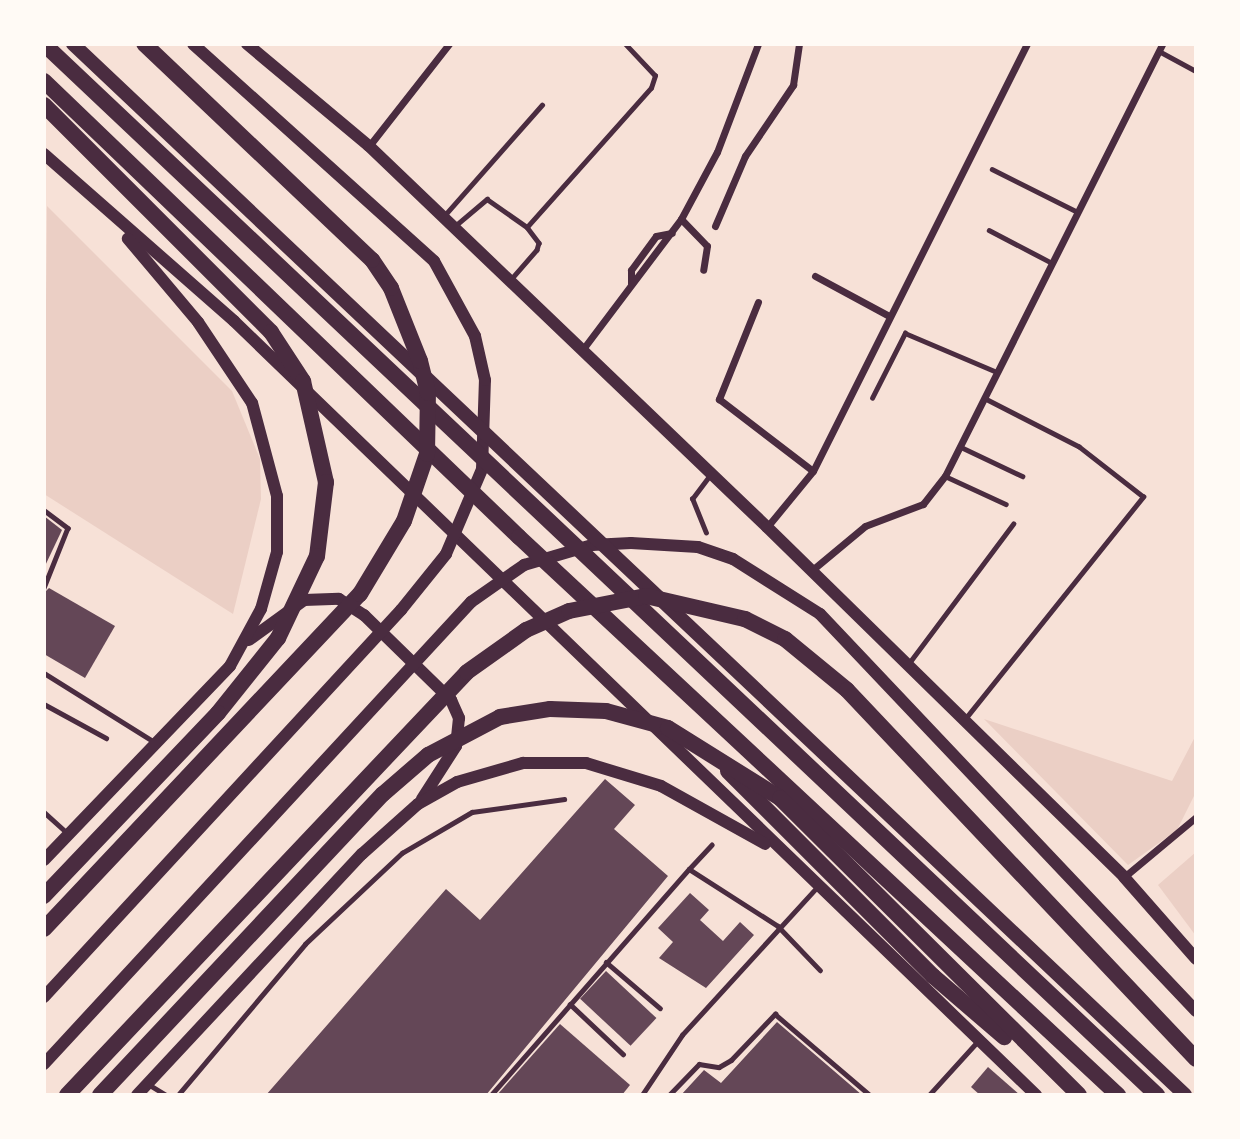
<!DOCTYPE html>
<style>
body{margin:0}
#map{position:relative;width:1240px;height:1139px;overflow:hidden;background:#f7e1d7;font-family:Bitter,serif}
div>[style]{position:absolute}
.green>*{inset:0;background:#ebcfc5}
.building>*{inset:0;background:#644757;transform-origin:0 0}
.service>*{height:4.5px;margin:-2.25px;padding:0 2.25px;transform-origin:2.25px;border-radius:2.25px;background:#4a2c40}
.minor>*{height:7px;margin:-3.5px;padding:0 3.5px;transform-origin:3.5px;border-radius:3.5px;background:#4a2c40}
.secondary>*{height:12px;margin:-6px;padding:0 6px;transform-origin:6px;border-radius:6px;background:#4a2c40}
.trunk>*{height:14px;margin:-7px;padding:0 7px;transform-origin:7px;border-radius:7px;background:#4a2c40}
.motorway>*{height:16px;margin:-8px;padding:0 8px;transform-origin:8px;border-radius:8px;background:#4a2c40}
span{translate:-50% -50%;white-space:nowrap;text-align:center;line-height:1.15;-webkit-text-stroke:6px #fffaf5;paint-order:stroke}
.frame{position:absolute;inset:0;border:46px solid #fffaf5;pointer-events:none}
</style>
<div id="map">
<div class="green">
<i style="clip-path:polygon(47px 206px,232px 391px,260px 459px,261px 499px,233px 614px,44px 494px)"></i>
<i style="clip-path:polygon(984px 719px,1172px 781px,1196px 735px,1196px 792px,1177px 830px,1128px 865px)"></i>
<i style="clip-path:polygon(1196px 852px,1196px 936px,1158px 885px)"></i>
</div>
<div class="building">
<i style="clip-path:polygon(44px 516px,62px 530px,44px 568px)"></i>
<i style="clip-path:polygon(49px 588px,115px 626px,85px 678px,44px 654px,44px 593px)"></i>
<i style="clip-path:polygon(605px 779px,635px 805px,614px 829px,668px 876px,486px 1095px,266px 1095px,446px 889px,480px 920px)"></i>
<i style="clip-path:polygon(690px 893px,709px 910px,700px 920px,723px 941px,740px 922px,754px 935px,706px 988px,659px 958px,673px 942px,658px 928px)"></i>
<i style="left:606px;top:971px;width:69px;height:38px;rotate:43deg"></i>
<i style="clip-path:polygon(777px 1022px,862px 1095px,681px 1095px,704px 1070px,721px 1083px)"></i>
<i style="clip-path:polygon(560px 1024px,630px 1085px,622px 1095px,497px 1095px)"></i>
<i style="clip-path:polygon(988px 1067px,1020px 1095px,980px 1095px,971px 1087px)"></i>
</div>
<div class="service">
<i style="left:1159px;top:51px;width:42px;rotate:28.4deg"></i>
<i style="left:992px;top:169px;width:96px;rotate:26.6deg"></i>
<i style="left:444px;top:216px;width:148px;rotate:-48.6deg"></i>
<i style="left:455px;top:226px;width:42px;rotate:-40.2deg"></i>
<i style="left:487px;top:199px;width:49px;rotate:35deg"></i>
<i style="left:527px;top:227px;width:20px;rotate:53deg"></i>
<i style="left:539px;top:243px;width:7px;rotate:106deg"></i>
<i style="left:537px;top:250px;width:40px;rotate:131deg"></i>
<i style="left:527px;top:227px;width:186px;rotate:-48.3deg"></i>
<i style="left:651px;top:88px;width:13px;rotate:-72deg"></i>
<i style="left:655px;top:76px;width:44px;rotate:-133.2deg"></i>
<i style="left:989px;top:230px;width:71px;rotate:27.6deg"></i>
<i style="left:872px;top:398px;width:73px;rotate:-63.1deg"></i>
<i style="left:905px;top:333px;width:100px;rotate:23deg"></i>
<i style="left:961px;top:447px;width:68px;rotate:25.4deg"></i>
<i style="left:945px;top:476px;width:67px;rotate:24.7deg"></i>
<i style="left:44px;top:510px;width:30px;rotate:37deg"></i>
<i style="left:68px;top:528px;width:65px;rotate:111.8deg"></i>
<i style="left:706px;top:533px;width:37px;rotate:-112deg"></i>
<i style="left:692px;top:499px;width:31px;rotate:-53deg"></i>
<i style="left:909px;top:663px;width:174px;rotate:-53.2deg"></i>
<i style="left:44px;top:673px;width:132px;rotate:32deg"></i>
<i style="left:44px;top:704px;width:71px;rotate:28.7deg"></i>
<i style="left:965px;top:719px;width:285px;rotate:-51.3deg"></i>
<i style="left:1143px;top:497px;width:81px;rotate:-142deg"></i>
<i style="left:1079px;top:447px;width:106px;rotate:-152.9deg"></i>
<i style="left:44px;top:812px;width:31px;rotate:42deg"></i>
<i style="left:689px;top:869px;width:33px;rotate:-47deg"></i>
<i style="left:606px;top:962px;width:71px;rotate:40.4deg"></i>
<i style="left:570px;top:1004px;width:73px;rotate:43.3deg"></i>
<i style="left:148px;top:1084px;width:21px;rotate:31deg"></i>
<i style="left:178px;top:1095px;width:197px;rotate:-49.9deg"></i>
<i style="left:305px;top:944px;width:133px;rotate:-43.2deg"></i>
<i style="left:402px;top:853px;width:81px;rotate:-30.4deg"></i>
<i style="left:472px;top:812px;width:93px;rotate:-8deg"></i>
<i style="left:491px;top:1095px;width:300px;rotate:-48.8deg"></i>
<i style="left:689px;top:869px;width:106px;rotate:32.6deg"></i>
<i style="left:778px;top:926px;width:61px;rotate:46.3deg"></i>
<i style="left:642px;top:1095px;width:72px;rotate:-56.3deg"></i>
<i style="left:682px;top:1035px;width:199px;rotate:-47.6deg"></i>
<i style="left:669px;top:1095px;width:43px;rotate:-45.9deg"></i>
<i style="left:699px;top:1064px;width:20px;rotate:9deg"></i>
<i style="left:719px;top:1067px;width:14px;rotate:-30deg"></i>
<i style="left:731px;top:1060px;width:64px;rotate:-46.3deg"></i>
<i style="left:775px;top:1014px;width:125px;rotate:40.5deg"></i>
<i style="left:929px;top:1095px;width:72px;rotate:-47.8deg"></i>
</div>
<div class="minor">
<i style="left:369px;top:146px;width:130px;rotate:-51.9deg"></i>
<i style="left:681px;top:219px;width:37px;rotate:46deg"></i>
<i style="left:707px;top:246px;width:24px;rotate:99deg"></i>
<i style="left:715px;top:226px;width:76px;rotate:-66.8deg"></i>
<i style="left:745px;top:156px;width:86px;rotate:-55.9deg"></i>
<i style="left:793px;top:85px;width:41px;rotate:-81.7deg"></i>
<i style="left:815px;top:276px;width:84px;rotate:28.4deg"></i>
<i style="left:631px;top:283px;width:13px;rotate:-90deg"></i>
<i style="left:631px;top:270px;width:42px;rotate:-53.7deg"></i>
<i style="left:656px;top:236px;width:16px;rotate:-11deg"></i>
<i style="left:758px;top:302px;width:105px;rotate:111.9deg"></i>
<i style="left:719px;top:399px;width:118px;rotate:37.5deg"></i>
<i style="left:583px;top:349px;width:163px;rotate:-53deg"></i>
<i style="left:681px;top:219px;width:76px;rotate:-61.8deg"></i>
<i style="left:717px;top:152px;width:116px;rotate:-69.2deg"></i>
<i style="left:767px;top:527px;width:72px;rotate:-50.6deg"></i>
<i style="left:813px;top:471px;width:478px;rotate:-63.4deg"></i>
<i style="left:811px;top:571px;width:70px;rotate:-39.8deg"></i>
<i style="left:865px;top:526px;width:62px;rotate:-20.8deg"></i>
<i style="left:923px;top:504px;width:36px;rotate:-52deg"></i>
<i style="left:945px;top:476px;width:483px;rotate:-63.3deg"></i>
<i style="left:1124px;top:877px;width:94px;rotate:-39.8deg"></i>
</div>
<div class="secondary">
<i style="left:247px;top:44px;width:159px;rotate:39.9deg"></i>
<i style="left:369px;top:146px;width:551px;rotate:43.75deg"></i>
<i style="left:767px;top:527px;width:500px;rotate:44.4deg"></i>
<i style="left:1124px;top:877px;width:109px;rotate:48.7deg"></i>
<i style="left:44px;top:154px;width:253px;rotate:41.3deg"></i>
<i style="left:234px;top:321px;width:1115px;rotate:43.98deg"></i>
<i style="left:249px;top:640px;width:68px;rotate:-36deg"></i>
<i style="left:304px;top:600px;width:35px;rotate:-2deg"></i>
<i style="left:339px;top:599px;width:30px;rotate:33deg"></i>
<i style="left:364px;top:615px;width:122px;rotate:44.3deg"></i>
<i style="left:451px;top:700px;width:20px;rotate:66deg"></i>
<i style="left:459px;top:718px;width:28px;rotate:96deg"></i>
<i style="left:456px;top:746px;width:63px;rotate:122.7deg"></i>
<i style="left:44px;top:860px;width:269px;rotate:-46.2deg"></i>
<i style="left:230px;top:666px;width:65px;rotate:-61.5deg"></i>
<i style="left:261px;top:609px;width:59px;rotate:-74.3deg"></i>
<i style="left:277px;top:552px;width:56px;rotate:-90deg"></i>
<i style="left:277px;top:496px;width:96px;rotate:-105deg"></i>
<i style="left:252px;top:403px;width:97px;rotate:-123.7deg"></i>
<i style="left:198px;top:322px;width:109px;rotate:-130.1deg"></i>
<i style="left:44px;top:997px;width:527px;rotate:-47.31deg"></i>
<i style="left:401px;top:610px;width:72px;rotate:-51.2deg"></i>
<i style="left:446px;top:554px;width:92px;rotate:-67deg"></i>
<i style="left:482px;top:469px;width:89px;rotate:-88.1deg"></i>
<i style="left:485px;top:380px;width:45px;rotate:-102.8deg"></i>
<i style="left:475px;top:336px;width:85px;rotate:-118.7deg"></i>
<i style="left:434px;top:261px;width:324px;rotate:-138deg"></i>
<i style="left:44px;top:1064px;width:629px;rotate:-47.25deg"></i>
<i style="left:471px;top:602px;width:65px;rotate:-34.9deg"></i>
<i style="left:524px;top:565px;width:71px;rotate:-16.4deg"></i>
<i style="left:592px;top:545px;width:39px;rotate:-3deg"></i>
<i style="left:631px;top:543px;width:67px;rotate:3.4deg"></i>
<i style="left:698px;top:547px;width:37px;rotate:19deg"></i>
<i style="left:733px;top:559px;width:103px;rotate:32.3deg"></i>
<i style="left:820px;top:614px;width:547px;rotate:46.56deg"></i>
<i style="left:137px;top:1095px;width:330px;rotate:-47deg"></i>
<i style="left:362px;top:854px;width:75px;rotate:-41.8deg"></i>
<i style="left:418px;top:804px;width:45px;rotate:-29.4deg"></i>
<i style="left:457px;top:782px;width:69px;rotate:-16.1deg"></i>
<i style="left:523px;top:763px;width:63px"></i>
<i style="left:586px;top:763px;width:78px;rotate:17deg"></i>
<i style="left:661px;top:786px;width:119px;rotate:29.1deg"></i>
</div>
<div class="trunk">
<i style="left:73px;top:44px;width:1530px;rotate:43.38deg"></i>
</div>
<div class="motorway">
<i style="left:44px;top:44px;width:1531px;rotate:43.36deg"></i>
<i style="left:44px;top:81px;width:658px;rotate:43.83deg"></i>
<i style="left:519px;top:537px;width:819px;rotate:42.97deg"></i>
<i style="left:44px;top:105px;width:321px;rotate:45deg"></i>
<i style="left:271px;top:332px;width:59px;rotate:56.9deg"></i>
<i style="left:303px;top:381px;width:104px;rotate:77.2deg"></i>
<i style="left:326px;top:482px;width:75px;rotate:96.9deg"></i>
<i style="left:317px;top:556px;width:91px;rotate:115.4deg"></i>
<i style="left:278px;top:638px;width:96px;rotate:128.7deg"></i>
<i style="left:218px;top:713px;width:253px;rotate:133.6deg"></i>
<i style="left:728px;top:771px;width:290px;rotate:45deg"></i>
<i style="left:933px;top:976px;width:94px;rotate:40.7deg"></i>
<i style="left:44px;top:929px;width:461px;rotate:-46.7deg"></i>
<i style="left:360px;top:594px;width:85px;rotate:-58.9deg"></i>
<i style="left:404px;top:521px;width:71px;rotate:-71.1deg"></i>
<i style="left:427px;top:454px;width:61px;rotate:-89.1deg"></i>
<i style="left:428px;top:393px;width:33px;rotate:-104deg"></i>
<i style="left:420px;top:361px;width:79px;rotate:-111.7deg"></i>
<i style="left:391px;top:288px;width:34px;rotate:-124deg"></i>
<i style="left:372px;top:260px;width:314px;rotate:-136.5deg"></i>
<i style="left:67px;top:1095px;width:582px;rotate:-46.6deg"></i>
<i style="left:467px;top:672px;width:72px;rotate:-35.4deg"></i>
<i style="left:526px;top:630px;width:47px;rotate:-23.8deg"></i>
<i style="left:569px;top:611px;width:78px;rotate:-11deg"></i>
<i style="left:646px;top:596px;width:102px;rotate:13.1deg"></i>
<i style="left:745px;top:619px;width:45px;rotate:26.6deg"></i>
<i style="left:785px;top:639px;width:80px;rotate:39.4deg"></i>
<i style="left:847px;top:690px;width:508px;rotate:46.6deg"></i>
<i style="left:100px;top:1095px;width:413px;rotate:-46.8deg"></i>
<i style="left:383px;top:794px;width:60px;rotate:-40.9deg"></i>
<i style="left:428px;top:755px;width:81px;rotate:-27.8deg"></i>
<i style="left:500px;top:717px;width:51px;rotate:-9.1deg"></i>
<i style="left:550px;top:709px;width:56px;rotate:2deg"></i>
<i style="left:606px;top:711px;width:64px;rotate:15.3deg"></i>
<i style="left:668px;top:728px;width:132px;rotate:32deg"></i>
<i style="left:780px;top:798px;width:421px;rotate:44.8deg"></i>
</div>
<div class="frame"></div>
</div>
